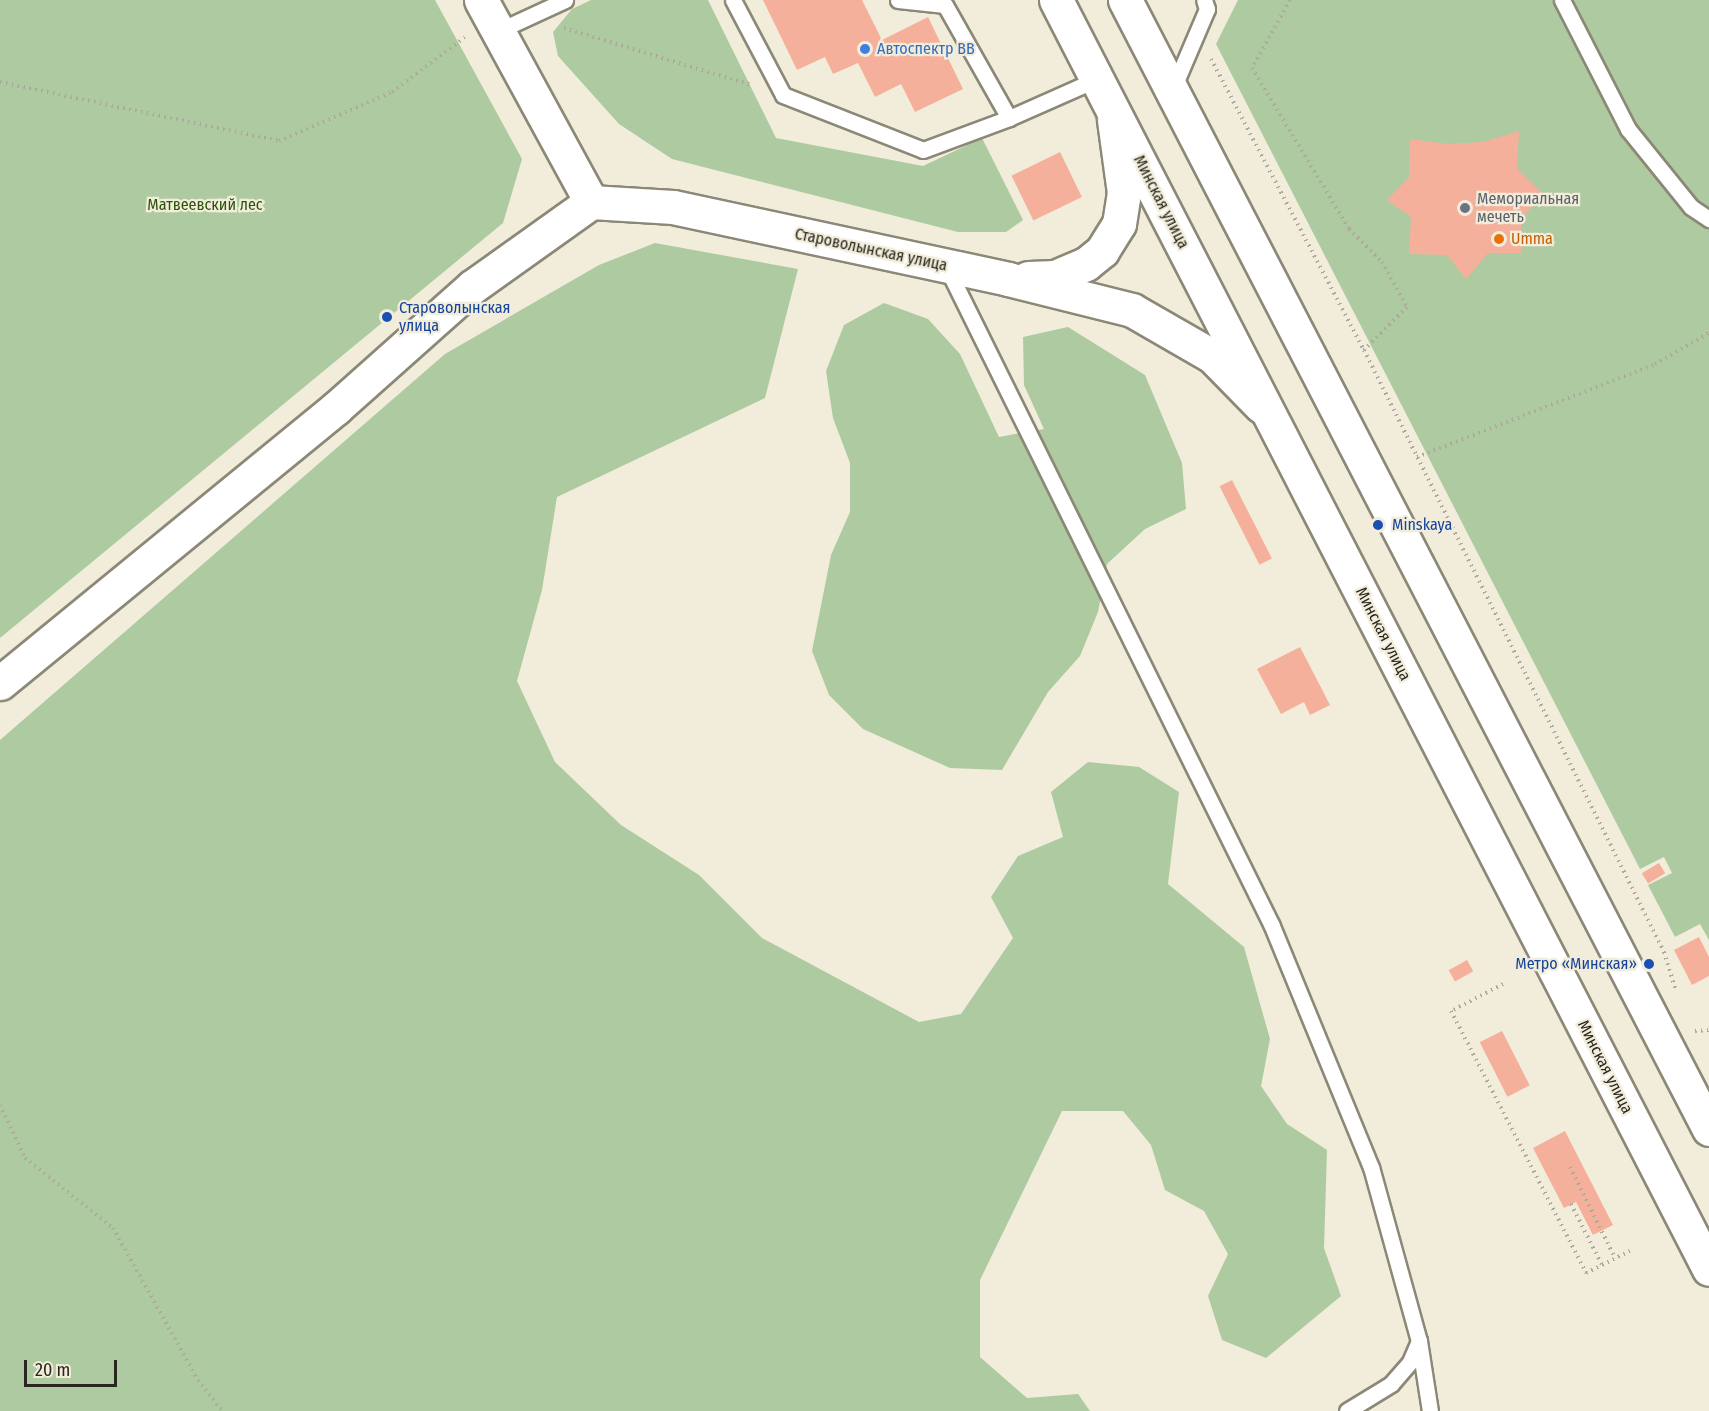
<!DOCTYPE html>
<meta charset="utf-8">
<style>
body{margin:0}
#map{position:relative;width:1709px;height:1411px;overflow:hidden;background:#f1edda;font-family:"Fira Sans Condensed",sans-serif}
div>[style]{position:absolute}
.green>*{inset:0;background:#aecaa0}
.building>*{inset:0;background:#f5b09c;transform-origin:0 0}
.path>*{height:4px;margin-top:-2px;transform-origin:0;background:repeating-linear-gradient(90deg,#ada99a 0 1.5px,transparent 0 6px)}
.roads{filter:drop-shadow(2px 0 #8c8877) drop-shadow(-2px 0 #8c8877) drop-shadow(0 2px #8c8877) drop-shadow(0 -2px #8c8877)}
.service>*{height:15px;margin:-7.5px;padding:0 7.5px;transform-origin:7.5px;border-radius:7.5px;background:#fff}
.tertiary>*{height:33px;margin:-16.5px;padding:0 16.5px;transform-origin:16.5px;border-radius:16.5px;background:#fff}
.secondary>*{height:33px;margin:-16.5px;padding:0 16.5px;transform-origin:16.5px;border-radius:16.5px;background:#fff}
.dots>*{width:16px;height:16px;translate:-50% -50%;box-sizing:border-box;border:3px solid #f1edda;border-radius:50%}
span{translate:-50% -50%;white-space:nowrap;text-align:center;line-height:1.15;-webkit-text-stroke:4.5px #f1edda;paint-order:stroke}
.shop-label{font-size:16px;color:#366cbe}
.left{translate:0 -50%;text-align:left}
.worship-label{font-size:16px;color:#5b616d}
.street-label{font-size:16px;color:#28261f}
.park-label{font-size:16px;color:#29540a}
.food-label{font-size:16px;color:#c56008}
.transit-label{font-size:16px;color:#164399}
.right{translate:-100% -50%;text-align:right}
.scale{position:absolute;left:24px;top:1360px;width:93px;height:27px;box-sizing:border-box;border:3px solid #28261f;border-top:0;padding-left:8px;font-size:18px;line-height:21px;white-space:nowrap;color:#28261f;-webkit-text-stroke:4px #f1edda;paint-order:stroke}
</style>
<div id="map">
<div class="green">
<i style="clip-path:polygon(0 0,435px 0,522px 159px,503px 223px,0 638px)"></i>
<i style="clip-path:polygon(591px 0,708px 0,776px 138px,923px 166px,982px 138px,1023px 220px,1006px 232px,958px 232px,672px 159px,619px 124px,558px 56px,553px 32px,572px 9px)"></i>
<i style="clip-path:polygon(1238px 0,1709px 0,1709px 940px,1700px 924px,1675px 937px,1648px 885px,1672px 873px,1664px 857px,1640px 869px,1216px 44px)"></i>
<i style="clip-path:polygon(655px 243px,798px 269px,765px 398px,557px 497px,542px 590px,517px 681px,555px 762px,621px 825px,699px 875px,762px 938px,919px 1022px,961px 1014px,1013px 938px,991px 897px,1018px 856px,1063px 837px,1051px 792px,1088px 762px,1139px 767px,1179px 792px,1168px 884px,1244px 947px,1270px 1039px,1261px 1086px,1287px 1124px,1327px 1150px,1324px 1248px,1341px 1296px,1266px 1358px,1222px 1340px,1208px 1296px,1228px 1254px,1204px 1211px,1165px 1190px,1151px 1145px,1123px 1111px,1062px 1111px,980px 1280px,980px 1357px,1027px 1398px,1078px 1394px,1090px 1411px,0 1411px,0 740px,445px 354px,599px 265px)"></i>
<i style="clip-path:polygon(884px 303px,928px 319px,960px 354px,999px 437px,1044px 429px,1024px 385px,1023px 337px,1068px 327px,1145px 375px,1182px 463px,1186px 509px,1145px 529px,1107px 564px,1098px 612px,1080px 656px,1048px 692px,1002px 770px,950px 768px,863px 729px,829px 695px,812px 651px,831px 555px,850px 512px,850px 463px,833px 418px,826px 371px,844px 325px)"></i>
</div>
<div class="building">
<i style="clip-path:polygon(763px 0,862px 0,882px 40px,928px 17px,963px 89px,915px 112px,901px 84px,875px 97px,858px 63px,833px 74px,825px 57px,797px 70px)"></i>
<i style="clip-path:polygon(1519px 131px,1517px 169px,1544px 195px,1521px 218px,1521px 253px,1488px 253px,1466px 279px,1447px 255px,1409px 254px,1411px 217px,1387px 200px,1409px 177px,1410px 139px,1448px 144px,1483px 142px)"></i>
<i style="left:1060px;top:152px;width:50px;height:54px;rotate:64deg"></i>
<i style="left:1232px;top:480px;width:88px;height:14px;rotate:63deg"></i>
<i style="clip-path:polygon(1300px 647px,1330px 705px,1310px 715px,1304px 702px,1281px 714px,1257px 669px)"></i>
<i style="left:1659px;top:863px;width:12px;height:20px;rotate:59deg"></i>
<i style="clip-path:polygon(1699px 937px,1709px 957px,1709px 976px,1692px 985px,1674px 950px)"></i>
<i style="left:1467px;top:960px;width:13px;height:21px;rotate:61deg"></i>
<i style="left:1502px;top:1031px;width:61px;height:25px;rotate:63deg"></i>
<i style="clip-path:polygon(1565px 1131px,1613px 1225px,1593px 1235px,1576px 1202px,1564px 1208px,1533px 1148px)"></i>
</div>
<div class="path">
<i style="left:1290px;top:0;width:78px;rotate:119.2deg"></i>
<i style="left:1252px;top:68px;width:188px;rotate:58.9deg"></i>
<i style="left:1349px;top:229px;width:47px;rotate:45deg"></i>
<i style="left:1382px;top:262px;width:51px;rotate:60.9deg"></i>
<i style="left:1407px;top:307px;width:61px;rotate:135deg"></i>
<i style="left:564px;top:28px;width:196px;rotate:16.9deg"></i>
<i style="left:1211px;top:59px;width:329px;rotate:62.3deg"></i>
<i style="left:1364px;top:350px;width:673px;rotate:63.51deg"></i>
<i style="left:1664px;top:952px;width:41px;rotate:72.9deg"></i>
<i style="left:0;top:82px;width:285px;rotate:11.9deg"></i>
<i style="left:279px;top:141px;width:123px;rotate:-23.4deg"></i>
<i style="left:392px;top:92px;width:91px;rotate:-37deg"></i>
<i style="left:1417px;top:457px;width:256px;rotate:-21.3deg"></i>
<i style="left:1655px;top:364px;width:62px;rotate:-29.9deg"></i>
<i style="left:1503px;top:984px;width:59px;rotate:152.6deg"></i>
<i style="left:1451px;top:1011px;width:295px;rotate:62.7deg"></i>
<i style="left:1586px;top:1273px;width:49px;rotate:-26.6deg"></i>
<i style="left:1695px;top:1031px;width:14px;rotate:-4deg"></i>
<i style="left:0;top:1105px;width:59px;rotate:64.7deg"></i>
<i style="left:25px;top:1158px;width:112px;rotate:38.5deg"></i>
<i style="left:113px;top:1228px;width:174px;rotate:60.8deg"></i>
<i style="left:198px;top:1380px;width:39px;rotate:52deg"></i>
<i style="left:1570px;top:1167px;width:102px;rotate:63.7deg"></i>
<i style="left:1571px;top:1204px;width:68px;rotate:63.1deg"></i>
</div>
<div class="roads">
<div class="service">
<i style="left:733px;top:0;width:107px;rotate:62.2deg"></i>
<i style="left:783px;top:95px;width:150px;rotate:21.4deg"></i>
<i style="left:923px;top:150px;width:92px;rotate:-20.4deg"></i>
<i style="left:1009px;top:118px;width:96px;rotate:-23.9deg"></i>
<i style="left:898px;top:0;width:47px;rotate:6.1deg"></i>
<i style="left:945px;top:5px;width:130px;rotate:60.5deg"></i>
<i style="left:1562px;top:0;width:145px;rotate:62.9deg"></i>
<i style="left:1628px;top:129px;width:100px;rotate:51.1deg"></i>
<i style="left:1691px;top:207px;width:22px;rotate:34deg"></i>
<i style="left:498px;top:31px;width:74px;rotate:-24.8deg"></i>
<i style="left:1172px;top:91px;width:89px;rotate:-66.9deg"></i>
<i style="left:1207px;top:9px;width:9px;rotate:-108deg"></i>
<i style="left:946px;top:266px;width:736px;rotate:63.71deg"></i>
<i style="left:1272px;top:926px;width:261px;rotate:67.7deg"></i>
<i style="left:1371px;top:1167px;width:180px;rotate:74.6deg"></i>
<i style="left:1419px;top:1341px;width:71px;rotate:81.1deg"></i>
<i style="left:1347px;top:1411px;width:52px;rotate:-31.5deg"></i>
<i style="left:1391px;top:1384px;width:29px;rotate:-49deg"></i>
<i style="left:1410px;top:1362px;width:23px;rotate:-67deg"></i>
</div>
<div class="tertiary">
<i style="left:481px;top:0;width:230px;rotate:61.4deg"></i>
<i style="left:1028px;top:278px;width:27px;rotate:-2deg"></i>
<i style="left:1055px;top:277px;width:34px;rotate:-23deg"></i>
<i style="left:1086px;top:264px;width:21px;rotate:-39deg"></i>
<i style="left:1102px;top:251px;width:32px;rotate:-58deg"></i>
<i style="left:1119px;top:224px;width:31px;rotate:-81deg"></i>
<i style="left:1124px;top:193px;width:74px;rotate:-97.8deg"></i>
<i style="left:0;top:683px;width:434px;rotate:-39.3deg"></i>
<i style="left:336px;top:408px;width:182px;rotate:-41.7deg"></i>
<i style="left:472px;top:287px;width:146px;rotate:-35.5deg"></i>
<i style="left:591px;top:202px;width:82px;rotate:3.5deg"></i>
<i style="left:673px;top:207px;width:343px;rotate:12.1deg"></i>
<i style="left:1008px;top:279px;width:128px;rotate:14deg"></i>
<i style="left:1132px;top:310px;width:92px;rotate:29.9deg"></i>
<i style="left:1212px;top:356px;width:70px;rotate:45.6deg"></i>
</div>
<div class="secondary">
<i style="left:1056px;top:0;width:1427px;rotate:62.77deg"></i>
<i style="left:1125px;top:0;width:1271px;rotate:62.65deg"></i>
</div>
</div>
<div class="dots">
<i style="left:865px;top:49px;background:#3f7fe0"></i>
<i style="left:1465px;top:208px;background:#6b7280"></i>
<i style="left:1499px;top:239px;background:#e8710a"></i>
<i style="left:387px;top:317px;background:#1a4fb4"></i>
<i style="left:1378px;top:525px;background:#1a4fb4"></i>
<i style="left:1649px;top:964px;background:#1a4fb4"></i>
</div>
<div class="shop-label">
<span class="left" style="left:877px;top:49px">Автоспектр ВВ</span>
</div>
<div class="worship-label">
<span class="left" style="left:1477px;top:208px">Мемориальная<br>мечеть</span>
</div>
<div class="street-label">
<span style="left:1161px;top:202px;rotate:63deg">Минская улица</span>
<span style="left:871px;top:250px;rotate:12deg">Староволынская улица</span>
<span style="left:1383px;top:634px;rotate:63deg">Минская улица</span>
<span style="left:1605px;top:1067px;rotate:63deg">Минская улица</span>
</div>
<div class="park-label">
<span style="left:205px;top:205px">Матвеевский лес</span>
</div>
<div class="food-label">
<span class="left" style="left:1511px;top:239px">Umma</span>
</div>
<div class="transit-label">
<span class="left" style="left:399px;top:317px">Староволынская<br>улица</span>
<span class="left" style="left:1392px;top:525px">Minskaya</span>
<span class="right" style="left:1637px;top:964px">Метро «Минская»</span>
</div>
<div class="scale">20 m</div>
</div>
